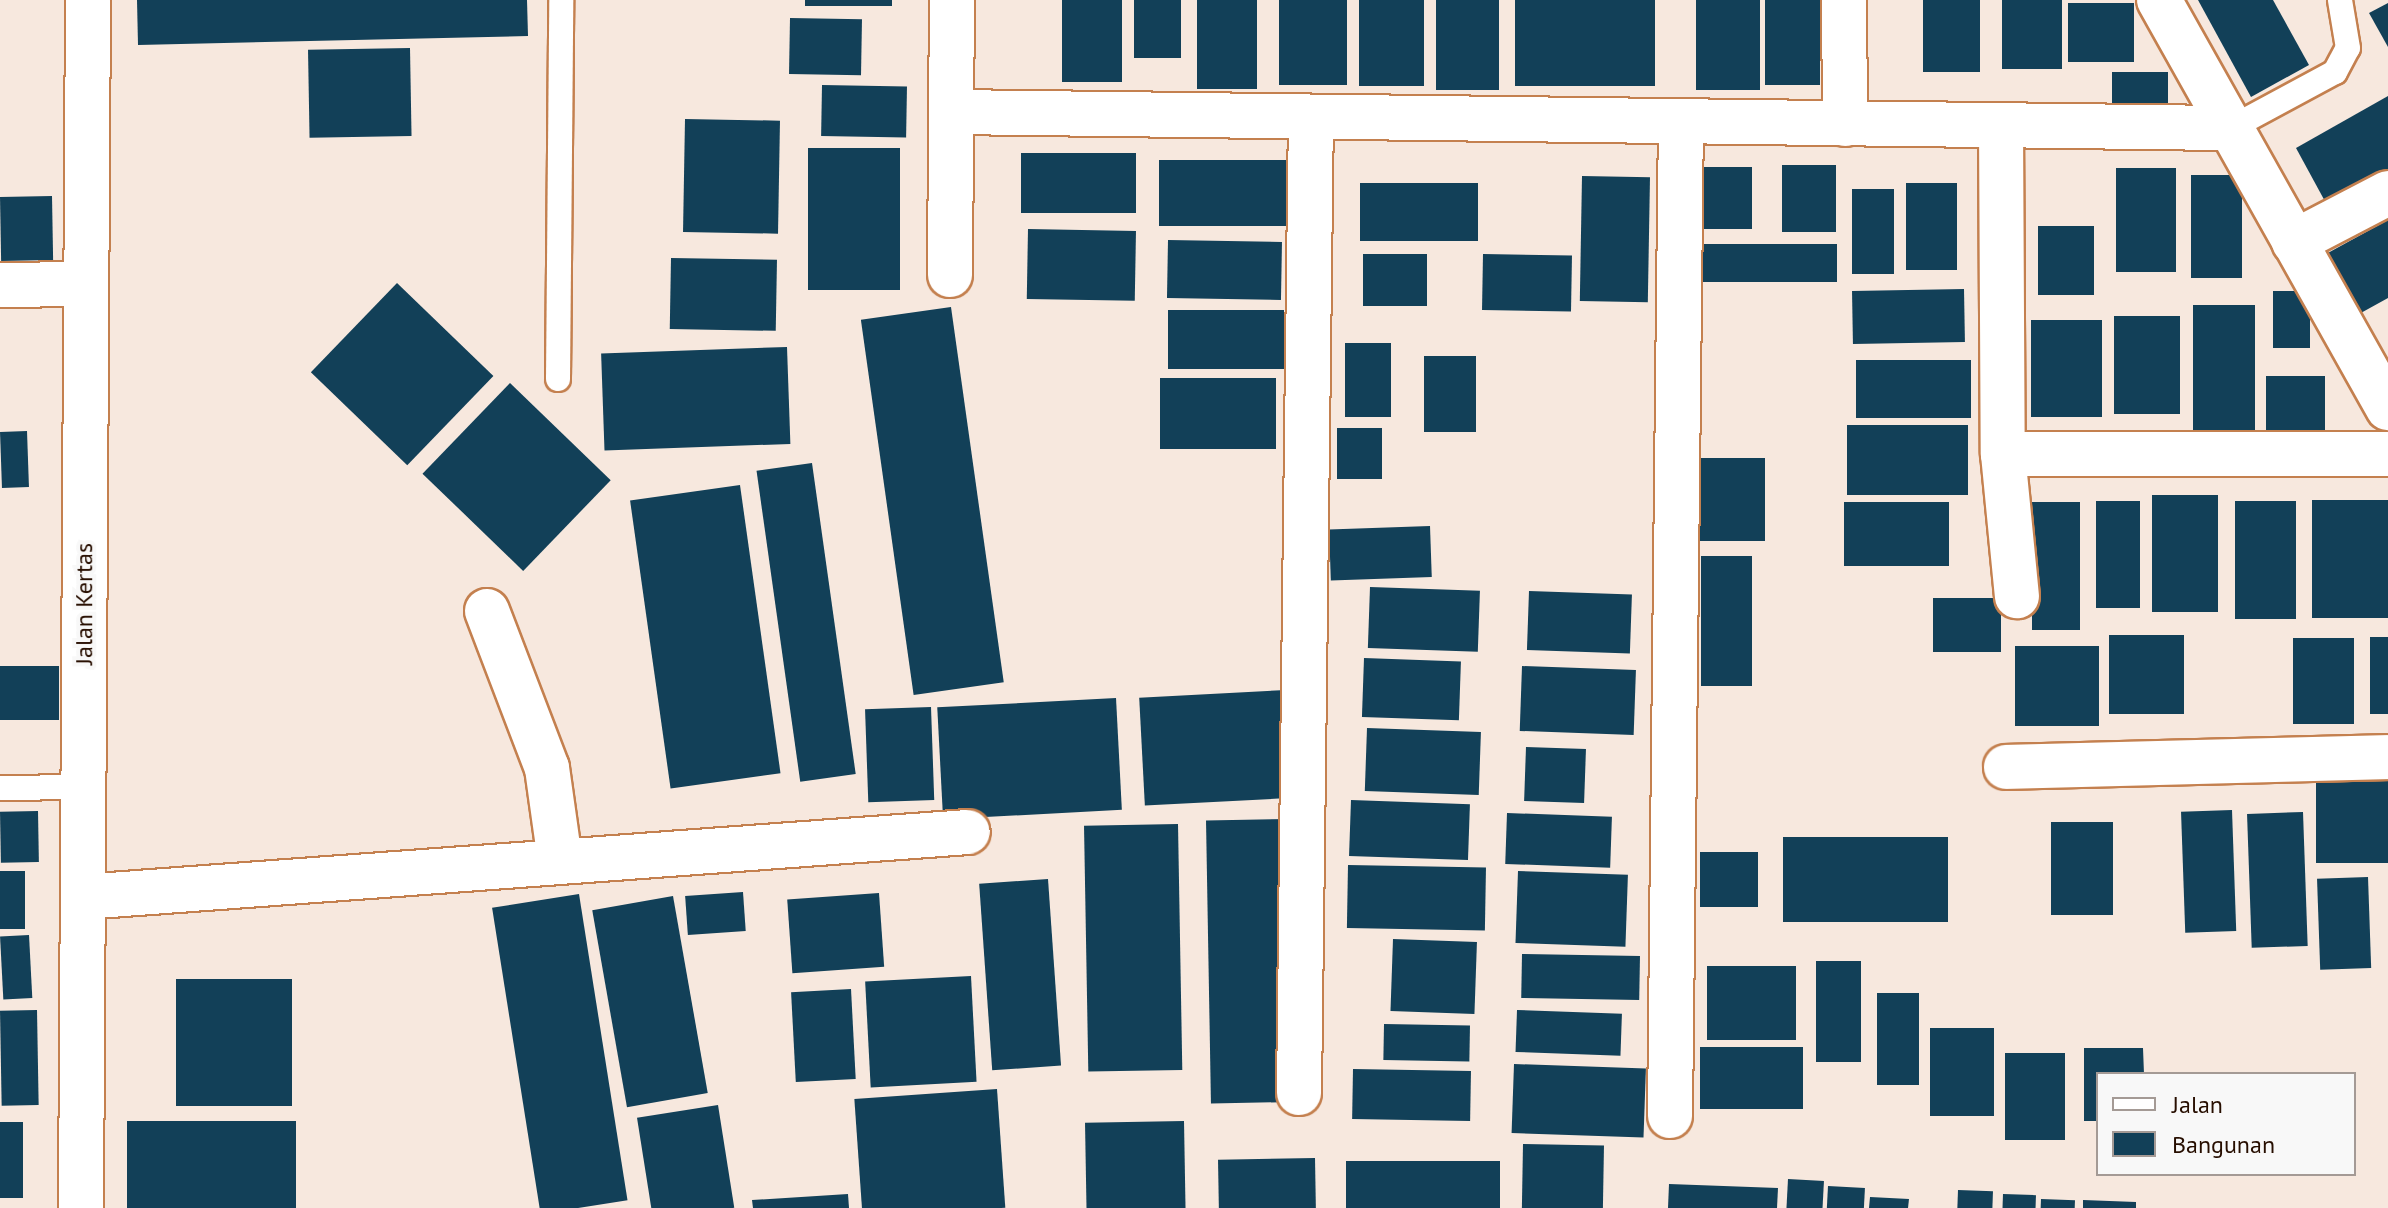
<!DOCTYPE html>
<style>
body{margin:0}
#map{position:relative;width:2388px;height:1208px;overflow:hidden;background:#f7e8de;font-family:"PT Sans",sans-serif}
div>[style]{position:absolute}
.building>*{inset:0;background:#124058;transform-origin:0 0}
.roads{filter:drop-shadow(2px 0 #c4804f) drop-shadow(-2px 0 #c4804f) drop-shadow(0 2px #c4804f) drop-shadow(0 -2px #c4804f)}
.lane>*{height:24px;margin:-12px;padding:0 12px;transform-origin:12px;border-radius:12px;background:#fff}
.street>*{height:44px;margin:-22px;padding:0 22px;transform-origin:22px;border-radius:22px;background:#fff}
span{translate:-50% -50%;white-space:nowrap;text-align:center;line-height:1.15;-webkit-text-stroke:8px #f8f8f8;paint-order:stroke}
.street-label{font-size:24px;color:#270e00}
.legend{position:absolute;left:2096px;top:1072px;width:260px;height:104px;box-sizing:border-box;background:#f8f8f8;border:2px solid #a49a95;margin:0;padding:10px 14px;list-style:none;font-size:24px;color:#270e00}
.legend li{display:flex;align-items:center;gap:16px;height:40px}
.legend b{width:40px;border:2px solid #a49a95}
</style>
<div id="map">
<div class="building">
<i style="clip-path:polygon(137px 0,527px 0,528px 36px,138px 45px)"></i>
<i style="left:805px;top:0;width:87px;height:6px"></i>
<i style="left:1062px;top:0;width:60px;height:82px"></i>
<i style="left:1134px;top:0;width:47px;height:58px"></i>
<i style="left:1197px;top:0;width:60px;height:89px"></i>
<i style="left:1279px;top:0;width:68px;height:85px"></i>
<i style="left:1359px;top:0;width:65px;height:86px"></i>
<i style="left:1436px;top:0;width:63px;height:90px"></i>
<i style="left:1515px;top:0;width:140px;height:86px"></i>
<i style="left:1696px;top:0;width:64px;height:90px"></i>
<i style="left:1765px;top:0;width:55px;height:85px"></i>
<i style="left:1923px;top:0;width:57px;height:72px"></i>
<i style="left:2002px;top:0;width:60px;height:69px"></i>
<i style="clip-path:polygon(2198px 0,2273px 0,2309px 65px,2251px 97px)"></i>
<i style="left:2068px;top:3px;width:66px;height:59px"></i>
<i style="clip-path:polygon(2388px 3px,2388px 47px,2369px 13px)"></i>
<i style="left:790px;top:18px;width:72px;height:56px;rotate:1deg"></i>
<i style="left:410px;top:48px;width:88px;height:102px;rotate:89deg"></i>
<i style="left:2112px;top:72px;width:56px;height:39px"></i>
<i style="left:822px;top:85px;width:85px;height:51px;rotate:1deg"></i>
<i style="clip-path:polygon(2388px 96px,2388px 171px,2327px 205px,2296px 148px)"></i>
<i style="left:685px;top:119px;width:95px;height:113px;rotate:1deg"></i>
<i style="left:808px;top:148px;width:92px;height:142px"></i>
<i style="left:1021px;top:153px;width:115px;height:60px"></i>
<i style="left:1159px;top:160px;width:127px;height:66px"></i>
<i style="left:1782px;top:165px;width:54px;height:67px"></i>
<i style="left:1704px;top:167px;width:48px;height:62px"></i>
<i style="left:2176px;top:168px;width:104px;height:60px;rotate:90deg"></i>
<i style="left:2191px;top:175px;width:51px;height:103px"></i>
<i style="left:1582px;top:176px;width:68px;height:125px;rotate:1deg"></i>
<i style="left:1360px;top:183px;width:118px;height:58px"></i>
<i style="left:1906px;top:183px;width:51px;height:87px"></i>
<i style="left:1894px;top:189px;width:85px;height:42px;rotate:90deg"></i>
<i style="left:52px;top:196px;width:64px;height:52px;rotate:89deg"></i>
<i style="clip-path:polygon(2388px 220px,2388px 298px,2359px 314px,2326px 254px)"></i>
<i style="left:2038px;top:226px;width:56px;height:69px"></i>
<i style="left:1028px;top:229px;width:108px;height:70px;rotate:1deg"></i>
<i style="left:1168px;top:240px;width:114px;height:58px;rotate:1deg"></i>
<i style="left:1703px;top:244px;width:134px;height:38px"></i>
<i style="left:1363px;top:254px;width:64px;height:52px"></i>
<i style="left:1483px;top:254px;width:89px;height:56px;rotate:1deg"></i>
<i style="left:671px;top:258px;width:106px;height:71px;rotate:1deg"></i>
<i style="left:397px;top:283px;width:134px;height:124px;rotate:44deg"></i>
<i style="left:1964px;top:289px;width:53px;height:112px;rotate:89deg"></i>
<i style="left:2273px;top:291px;width:37px;height:57px"></i>
<i style="left:2193px;top:305px;width:62px;height:128px"></i>
<i style="left:951px;top:307px;width:379px;height:91px;rotate:82deg"></i>
<i style="left:1168px;top:310px;width:116px;height:59px"></i>
<i style="left:2114px;top:316px;width:66px;height:98px"></i>
<i style="left:2031px;top:320px;width:71px;height:97px"></i>
<i style="left:1345px;top:343px;width:46px;height:74px"></i>
<i style="left:787px;top:347px;width:97px;height:186px;rotate:88deg"></i>
<i style="left:1424px;top:356px;width:52px;height:76px"></i>
<i style="left:1971px;top:360px;width:58px;height:115px;rotate:90deg"></i>
<i style="left:2266px;top:376px;width:59px;height:62px"></i>
<i style="left:1160px;top:378px;width:116px;height:71px"></i>
<i style="left:510px;top:383px;width:140px;height:126px;rotate:44deg"></i>
<i style="left:1968px;top:425px;width:70px;height:121px;rotate:90deg"></i>
<i style="left:1337px;top:428px;width:45px;height:51px"></i>
<i style="left:27px;top:431px;width:56px;height:27px;rotate:88deg"></i>
<i style="left:1688px;top:458px;width:77px;height:83px"></i>
<i style="left:812px;top:463px;width:314px;height:56px;rotate:82deg"></i>
<i style="left:740px;top:485px;width:291px;height:111px;rotate:82deg"></i>
<i style="left:2218px;top:495px;width:117px;height:66px;rotate:90deg"></i>
<i style="left:2388px;top:500px;width:118px;height:76px;rotate:90deg"></i>
<i style="left:2140px;top:501px;width:107px;height:44px;rotate:90deg"></i>
<i style="left:2235px;top:501px;width:61px;height:118px"></i>
<i style="left:1844px;top:502px;width:105px;height:64px"></i>
<i style="left:2032px;top:502px;width:48px;height:128px"></i>
<i style="left:1430px;top:526px;width:51px;height:101px;rotate:88deg"></i>
<i style="left:1701px;top:556px;width:51px;height:130px"></i>
<i style="left:1370px;top:587px;width:110px;height:61px;rotate:2deg"></i>
<i style="left:1529px;top:591px;width:103px;height:59px;rotate:2deg"></i>
<i style="left:1933px;top:598px;width:68px;height:54px"></i>
<i style="left:2109px;top:635px;width:75px;height:79px"></i>
<i style="left:2370px;top:637px;width:18px;height:77px"></i>
<i style="left:2293px;top:638px;width:61px;height:86px"></i>
<i style="left:2099px;top:646px;width:80px;height:84px;rotate:90deg"></i>
<i style="left:1364px;top:658px;width:97px;height:59px;rotate:2deg"></i>
<i style="left:59px;top:666px;width:54px;height:59px;rotate:90deg"></i>
<i style="left:1522px;top:666px;width:114px;height:65px;rotate:2deg"></i>
<i style="left:1286px;top:690px;width:108px;height:147px;rotate:87deg"></i>
<i style="left:1116px;top:698px;width:112px;height:179px;rotate:87deg"></i>
<i style="left:931px;top:707px;width:93px;height:66px;rotate:88deg"></i>
<i style="left:1367px;top:728px;width:114px;height:63px;rotate:2deg"></i>
<i style="left:1526px;top:747px;width:60px;height:54px;rotate:2deg"></i>
<i style="left:2388px;top:774px;width:89px;height:72px;rotate:90deg"></i>
<i style="left:1351px;top:800px;width:119px;height:56px;rotate:2deg"></i>
<i style="left:2232px;top:810px;width:121px;height:51px;rotate:88deg"></i>
<i style="left:38px;top:811px;width:51px;height:38px;rotate:89deg"></i>
<i style="left:2303px;top:812px;width:134px;height:56px;rotate:88deg"></i>
<i style="left:1507px;top:813px;width:105px;height:51px;rotate:2deg"></i>
<i style="left:1290px;top:819px;width:283px;height:84px;rotate:89deg"></i>
<i style="left:2051px;top:822px;width:62px;height:93px"></i>
<i style="left:1178px;top:824px;width:246px;height:94px;rotate:89deg"></i>
<i style="left:1948px;top:837px;width:85px;height:165px;rotate:90deg"></i>
<i style="left:1700px;top:852px;width:58px;height:55px"></i>
<i style="left:1348px;top:865px;width:138px;height:63px;rotate:1deg"></i>
<i style="left:0;top:871px;width:25px;height:58px"></i>
<i style="left:1518px;top:871px;width:110px;height:72px;rotate:2deg"></i>
<i style="left:2368px;top:877px;width:91px;height:51px;rotate:88deg"></i>
<i style="left:1048px;top:879px;width:187px;height:69px;rotate:86deg"></i>
<i style="left:743px;top:892px;width:39px;height:58px;rotate:86deg"></i>
<i style="left:879px;top:893px;width:74px;height:92px;rotate:86deg"></i>
<i style="left:579px;top:894px;width:310px;height:88px;rotate:81deg"></i>
<i style="left:673px;top:896px;width:200px;height:82px;rotate:80deg"></i>
<i style="left:29px;top:935px;width:63px;height:29px;rotate:87deg"></i>
<i style="left:1393px;top:939px;width:84px;height:72px;rotate:2deg"></i>
<i style="left:1522px;top:954px;width:118px;height:44px;rotate:1deg"></i>
<i style="left:1816px;top:961px;width:45px;height:101px"></i>
<i style="left:1796px;top:966px;width:74px;height:89px;rotate:90deg"></i>
<i style="left:971px;top:976px;width:106px;height:106px;rotate:87deg"></i>
<i style="left:292px;top:979px;width:127px;height:116px;rotate:90deg"></i>
<i style="left:851px;top:989px;width:90px;height:60px;rotate:87deg"></i>
<i style="left:1877px;top:993px;width:42px;height:92px"></i>
<i style="left:37px;top:1010px;width:95px;height:37px;rotate:89deg"></i>
<i style="left:1517px;top:1010px;width:105px;height:42px;rotate:2deg"></i>
<i style="left:1384px;top:1024px;width:86px;height:36px;rotate:1deg"></i>
<i style="left:1930px;top:1028px;width:64px;height:88px"></i>
<i style="left:1700px;top:1047px;width:103px;height:62px"></i>
<i style="clip-path:polygon(2084px 1048px,2143px 1048px,2144px 1074px,2098px 1074px,2098px 1121px,2084px 1121px)"></i>
<i style="left:2005px;top:1053px;width:60px;height:87px"></i>
<i style="left:1514px;top:1064px;width:132px;height:69px;rotate:2deg"></i>
<i style="left:1353px;top:1069px;width:118px;height:50px;rotate:1deg"></i>
<i style="left:997px;top:1089px;width:119px;height:143px;rotate:86deg"></i>
<i style="left:718px;top:1105px;width:104px;height:82px;rotate:81deg"></i>
<i style="left:296px;top:1121px;width:87px;height:169px;rotate:90deg"></i>
<i style="left:1184px;top:1121px;width:87px;height:99px;rotate:89deg"></i>
<i style="left:0;top:1122px;width:23px;height:76px"></i>
<i style="left:1523px;top:1144px;width:81px;height:64px;rotate:1deg"></i>
<i style="left:1315px;top:1158px;width:50px;height:97px;rotate:89deg"></i>
<i style="left:1346px;top:1161px;width:154px;height:47px"></i>
<i style="left:1788px;top:1179px;width:36px;height:29px;rotate:3deg"></i>
<i style="clip-path:polygon(1669px 1184px,1778px 1188px,1777px 1208px,1668px 1208px)"></i>
<i style="left:1828px;top:1186px;width:37px;height:22px;rotate:3deg"></i>
<i style="left:1958px;top:1190px;width:35px;height:18px;rotate:2deg"></i>
<i style="clip-path:polygon(848px 1194px,849px 1208px,753px 1208px,752px 1200px)"></i>
<i style="left:2003px;top:1194px;width:33px;height:14px;rotate:2deg"></i>
<i style="clip-path:polygon(1870px 1197px,1909px 1199px,1908px 1208px,1869px 1208px)"></i>
<i style="left:2041px;top:1199px;width:34px;height:9px;rotate:2deg"></i>
<i style="clip-path:polygon(2083px 1200px,2136px 1202px,2136px 1208px,2083px 1208px)"></i>
</div>
<div class="roads">
<div class="lane">
<i style="left:2231px;top:128px;width:118px;rotate:-28.3deg"></i>
<i style="left:2335px;top:72px;width:27px;rotate:-62deg"></i>
<i style="left:2348px;top:48px;width:49px;rotate:-99.5deg"></i>
<i style="left:558px;top:379px;width:379px;rotate:-89.5deg"></i>
<i style="left:0;top:788px;width:83px;rotate:-0.7deg"></i>
</div>
<div class="street">
<i style="left:1844px;top:0;width:124px;rotate:89.5deg"></i>
<i style="left:2159px;top:0;width:468px;rotate:60.7deg"></i>
<i style="left:951px;top:112px;width:1280px;rotate:0.72deg"></i>
<i style="left:2001px;top:125px;width:329px;rotate:89.7deg"></i>
<i style="left:2003px;top:454px;width:143px;rotate:84.4deg"></i>
<i style="left:2294px;top:242px;width:106px;rotate:-27.5deg"></i>
<i style="left:950px;top:275px;width:275px;rotate:-89.6deg"></i>
<i style="left:0;top:285px;width:86px;rotate:-0.7deg"></i>
<i style="left:2003px;top:454px;width:385px"></i>
<i style="left:487px;top:611px;width:168px;rotate:69.1deg"></i>
<i style="left:547px;top:768px;width:94px;rotate:82deg"></i>
<i style="left:2006px;top:767px;width:382px;rotate:-1.5deg"></i>
<i style="left:83px;top:897px;width:887px;rotate:-4.2deg"></i>
<i style="left:1299px;top:1093px;width:976px;rotate:-89.3deg"></i>
<i style="left:1670px;top:1116px;width:995px;rotate:-89.37deg"></i>
<i style="left:81px;top:1208px;width:1208px;rotate:-89.67deg"></i>
</div>
</div>
<div class="street-label">
<span style="left:84px;top:604px;rotate:-90deg">Jalan Kertas</span>
</div>
<ul class="legend">
<li><b style="height:10px;background:#fff"></b>Jalan</li>
<li><b style="height:22px;background:#124058"></b>Bangunan</li>
</ul>
</div>
